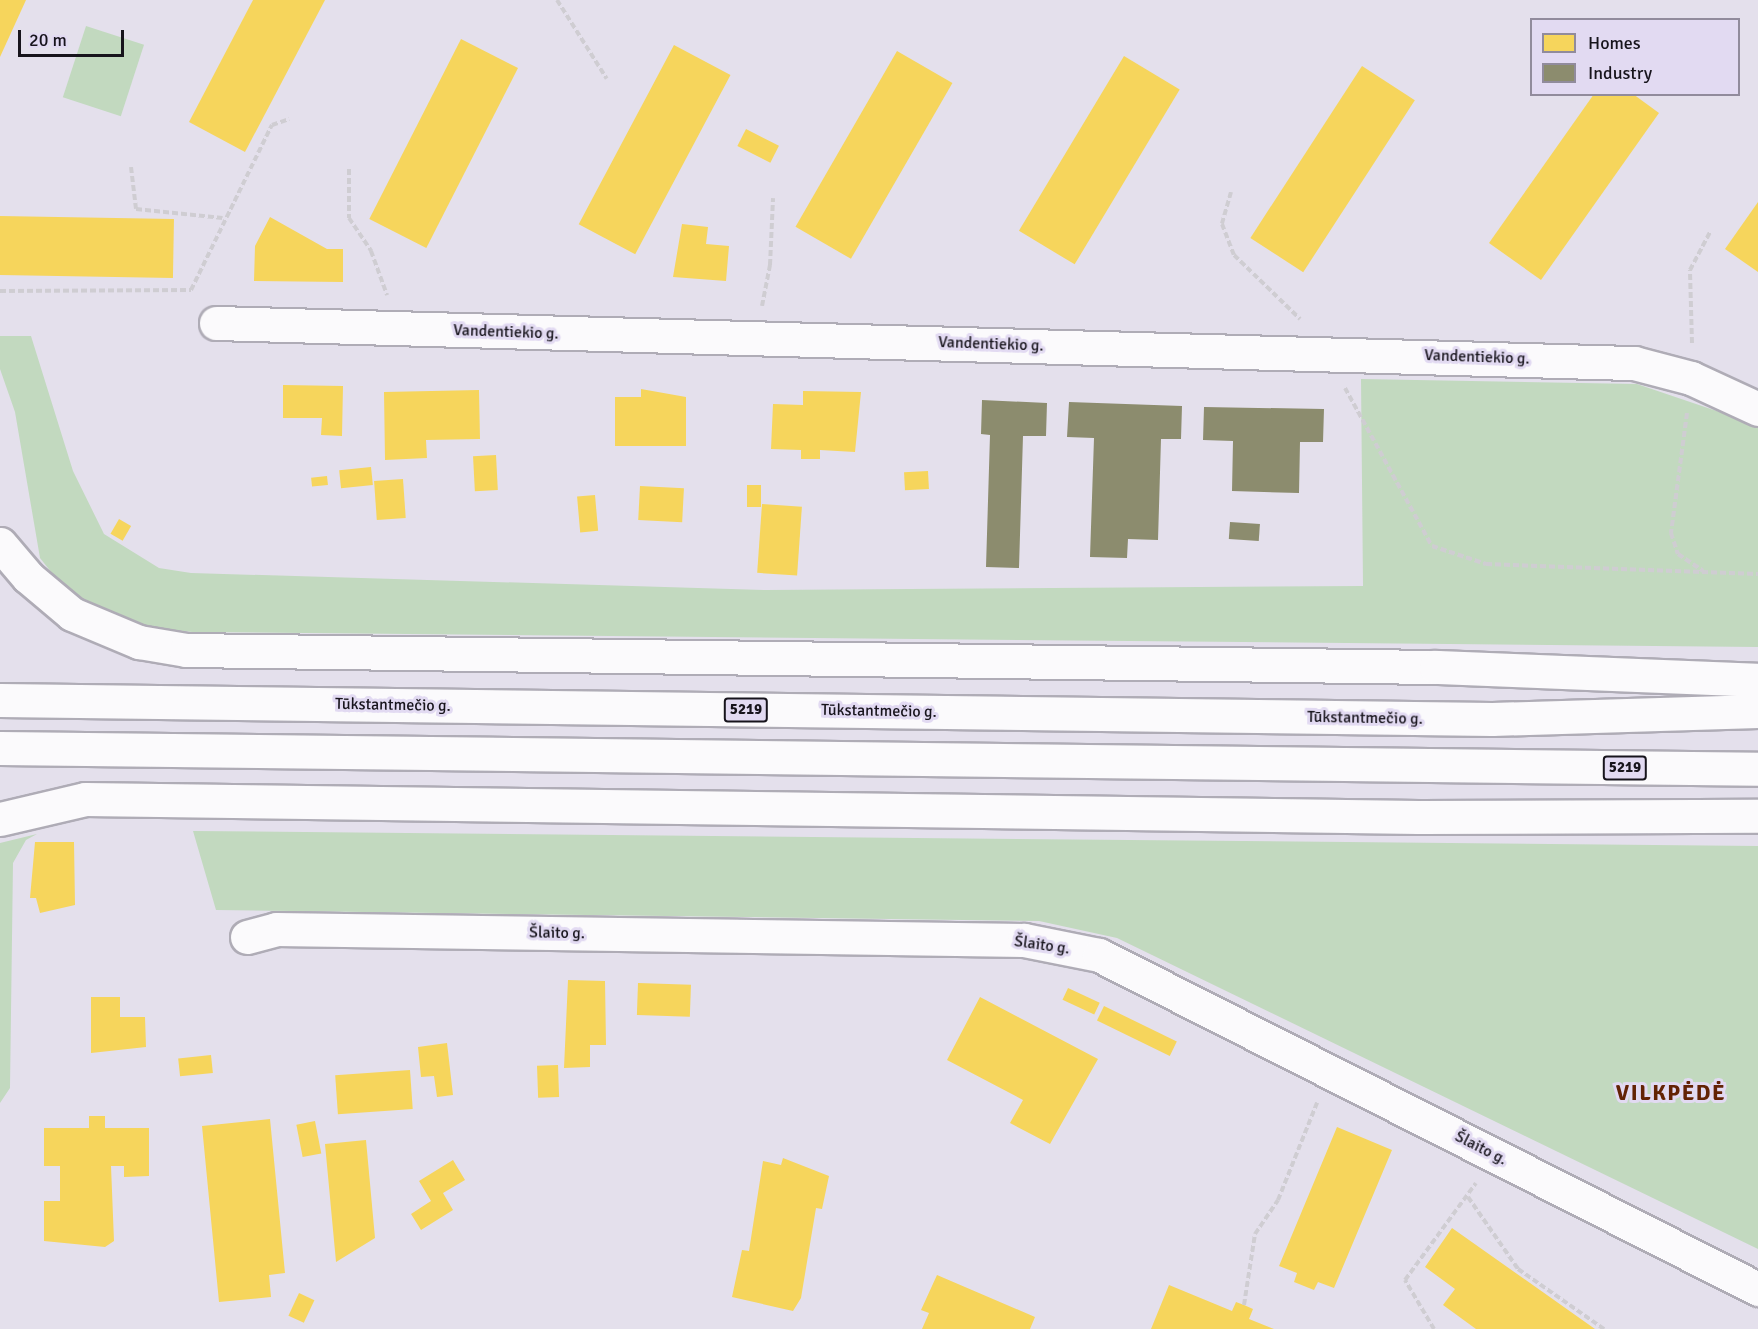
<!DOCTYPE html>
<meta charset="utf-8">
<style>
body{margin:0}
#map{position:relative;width:1758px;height:1329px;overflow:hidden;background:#e4e0ec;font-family:Signika,sans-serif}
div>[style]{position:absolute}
.green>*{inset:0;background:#c2d9bf;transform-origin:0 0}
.homes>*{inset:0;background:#f6d55c;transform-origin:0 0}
.industry>*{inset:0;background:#8c8c6e;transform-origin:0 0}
.path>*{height:4px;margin-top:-2px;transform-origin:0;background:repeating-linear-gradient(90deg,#cfcdd2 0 6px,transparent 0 9px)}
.roads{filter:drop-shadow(2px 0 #afacb6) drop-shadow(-2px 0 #afacb6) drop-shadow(0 2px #afacb6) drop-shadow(0 -2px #afacb6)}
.minor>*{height:33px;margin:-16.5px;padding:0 16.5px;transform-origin:16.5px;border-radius:16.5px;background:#fbfafc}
.trunk>*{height:33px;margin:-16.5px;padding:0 16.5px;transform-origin:16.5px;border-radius:16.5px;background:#fbfafc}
span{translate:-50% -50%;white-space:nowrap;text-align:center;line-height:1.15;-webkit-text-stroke:6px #e2daf2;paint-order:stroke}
.shield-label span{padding:2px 4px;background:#e2daf2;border:2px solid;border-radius:4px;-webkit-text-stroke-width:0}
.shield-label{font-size:15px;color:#17141c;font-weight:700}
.street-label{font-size:16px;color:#17141c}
.district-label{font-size:22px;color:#622204;font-weight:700;letter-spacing:1.5px}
.legend{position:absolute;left:1530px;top:18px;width:210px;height:78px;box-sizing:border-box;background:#e2daf2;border:2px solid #918b9c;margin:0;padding:8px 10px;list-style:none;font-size:18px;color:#17141c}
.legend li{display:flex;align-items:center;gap:12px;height:30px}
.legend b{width:30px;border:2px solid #918b9c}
.scale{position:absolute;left:18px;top:30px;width:106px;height:27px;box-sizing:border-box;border:3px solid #17141c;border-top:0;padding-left:8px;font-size:18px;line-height:21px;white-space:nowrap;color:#17141c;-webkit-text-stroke:4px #e2daf2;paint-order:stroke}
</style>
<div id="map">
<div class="green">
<i style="left:86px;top:26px;width:61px;height:75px;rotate:18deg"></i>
<i style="clip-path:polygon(0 336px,31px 336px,73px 471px,104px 534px,159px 568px,191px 573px,766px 590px,1363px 586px,1361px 379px,1637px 384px,1758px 425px,1758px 647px,192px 632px,150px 627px,105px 613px,67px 592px,40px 558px,15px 412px,0 369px)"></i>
<i style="clip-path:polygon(193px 831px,1758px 846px,1758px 1249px,1117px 938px,1039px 921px,216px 910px)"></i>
<i style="clip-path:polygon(37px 834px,26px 840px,13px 863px,10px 1088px,0 1103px,0 843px)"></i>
</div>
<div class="homes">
<i style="clip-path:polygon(0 0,26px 0,0 57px)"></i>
<i style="clip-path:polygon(253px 0,325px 0,245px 152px,189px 122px)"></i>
<i style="left:461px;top:39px;width:64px;height:202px;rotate:27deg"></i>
<i style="left:674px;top:45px;width:64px;height:203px;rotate:28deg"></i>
<i style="left:897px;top:51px;width:64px;height:203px;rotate:30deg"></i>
<i style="left:1124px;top:56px;width:65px;height:204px;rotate:31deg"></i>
<i style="left:1362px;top:66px;width:63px;height:205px;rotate:33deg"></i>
<i style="clip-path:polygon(1594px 94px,1633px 94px,1659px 113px,1541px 280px,1489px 243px)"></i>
<i style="left:746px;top:129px;width:37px;height:19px;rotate:27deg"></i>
<i style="clip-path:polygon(1758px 202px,1758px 272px,1725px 249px)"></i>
<i style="left:0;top:216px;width:174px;height:59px;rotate:1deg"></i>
<i style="clip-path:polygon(270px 217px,327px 249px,343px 249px,343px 282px,254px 281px,255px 246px)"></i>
<i style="clip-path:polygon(682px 224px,708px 227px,706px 244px,729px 246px,726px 281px,673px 277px)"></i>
<i style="clip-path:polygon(283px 385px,343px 386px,342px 436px,321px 435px,322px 418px,283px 418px)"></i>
<i style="clip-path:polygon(641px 389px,686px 397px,686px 446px,615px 446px,615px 397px,641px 397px)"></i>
<i style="clip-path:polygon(479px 390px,480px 439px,426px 440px,427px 458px,385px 460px,384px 392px)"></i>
<i style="clip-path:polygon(803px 391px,861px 392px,855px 452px,820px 450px,820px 459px,801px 459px,801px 450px,771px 449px,773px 404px,803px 405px)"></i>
<i style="left:496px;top:455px;width:35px;height:23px;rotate:87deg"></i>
<i style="left:371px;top:467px;width:18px;height:32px;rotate:84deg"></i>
<i style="left:928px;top:471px;width:18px;height:24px;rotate:87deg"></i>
<i style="left:327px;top:476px;width:9px;height:16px;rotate:84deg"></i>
<i style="left:403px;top:479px;width:39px;height:29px;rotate:86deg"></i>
<i style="left:747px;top:485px;width:14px;height:22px"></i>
<i style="left:640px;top:486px;width:44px;height:34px;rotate:3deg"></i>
<i style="left:595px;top:495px;width:36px;height:18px;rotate:85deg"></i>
<i style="left:762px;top:504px;width:40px;height:69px;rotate:4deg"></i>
<i style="left:119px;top:519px;width:14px;height:17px;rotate:30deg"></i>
<i style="clip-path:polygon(35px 842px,74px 842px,75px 905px,40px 913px,36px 898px,30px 898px)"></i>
<i style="clip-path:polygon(568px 980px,605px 981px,606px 1045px,590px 1045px,590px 1067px,564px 1068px)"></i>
<i style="left:638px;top:983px;width:53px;height:32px;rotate:2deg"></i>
<i style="left:1068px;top:988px;width:35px;height:13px;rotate:25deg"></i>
<i style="clip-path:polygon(91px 997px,120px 997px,120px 1017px,145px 1017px,146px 1047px,91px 1053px)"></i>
<i style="clip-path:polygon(980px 997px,1098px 1059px,1050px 1144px,1010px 1123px,1023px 1100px,947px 1060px)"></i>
<i style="left:1104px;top:1006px;width:81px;height:16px;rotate:26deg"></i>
<i style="clip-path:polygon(447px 1043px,453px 1095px,437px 1097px,434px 1076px,421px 1077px,418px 1047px)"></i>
<i style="left:211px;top:1055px;width:18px;height:33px;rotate:84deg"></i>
<i style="left:558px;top:1065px;width:32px;height:21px;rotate:88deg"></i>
<i style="left:410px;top:1070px;width:39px;height:75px;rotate:86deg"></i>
<i style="clip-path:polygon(89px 1116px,105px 1116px,105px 1128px,149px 1128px,149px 1176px,124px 1177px,124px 1166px,111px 1166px,114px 1241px,105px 1247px,44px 1241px,44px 1201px,60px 1201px,60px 1166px,44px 1166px,44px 1128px,89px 1128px)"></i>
<i style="clip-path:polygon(270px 1119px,285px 1273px,269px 1275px,271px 1297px,219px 1302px,202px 1126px)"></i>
<i style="left:315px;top:1121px;width:33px;height:19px;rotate:79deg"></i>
<i style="clip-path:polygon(1337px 1127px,1392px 1150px,1334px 1288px,1318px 1282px,1314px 1290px,1294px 1282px,1297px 1273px,1279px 1266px)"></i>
<i style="clip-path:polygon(366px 1140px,375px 1238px,336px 1262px,325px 1144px)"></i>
<i style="clip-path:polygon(783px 1158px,829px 1176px,822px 1209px,816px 1208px,801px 1298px,793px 1311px,732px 1297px,742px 1250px,749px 1251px,763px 1161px,781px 1165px)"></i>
<i style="clip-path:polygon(453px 1160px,465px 1180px,443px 1193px,453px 1210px,421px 1230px,411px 1214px,431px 1201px,419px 1181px)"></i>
<i style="clip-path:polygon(1452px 1228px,1595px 1329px,1476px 1329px,1443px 1305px,1455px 1289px,1425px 1267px)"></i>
<i style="clip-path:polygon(937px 1275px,1035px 1317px,1030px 1329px,922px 1329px,929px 1313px,921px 1310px)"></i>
<i style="clip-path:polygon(1169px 1285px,1232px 1311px,1236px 1302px,1244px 1305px,1253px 1309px,1249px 1319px,1274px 1329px,1151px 1329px)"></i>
<i style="left:299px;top:1293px;width:17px;height:25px;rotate:25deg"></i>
</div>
<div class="industry">
<i style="clip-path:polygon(982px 400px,1047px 403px,1046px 436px,1023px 436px,1019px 568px,986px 567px,990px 435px,981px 434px)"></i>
<i style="clip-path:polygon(1069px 402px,1182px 406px,1181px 439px,1161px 439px,1158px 540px,1128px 539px,1127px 558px,1090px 557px,1094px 438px,1067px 437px)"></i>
<i style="clip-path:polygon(1204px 407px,1324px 409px,1323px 442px,1300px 442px,1299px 493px,1232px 491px,1233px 441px,1203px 440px)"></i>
<i style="left:1230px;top:522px;width:30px;height:17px;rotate:4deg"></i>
</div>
<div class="path">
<i style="left:557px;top:0;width:93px;rotate:57.7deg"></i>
<i style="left:131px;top:167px;width:42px;rotate:83.2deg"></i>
<i style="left:136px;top:209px;width:87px;rotate:5.9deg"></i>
<i style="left:349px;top:169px;width:49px;rotate:90deg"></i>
<i style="left:349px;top:218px;width:40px;rotate:56deg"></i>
<i style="left:371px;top:251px;width:47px;rotate:70deg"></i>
<i style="left:1231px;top:192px;width:33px;rotate:106deg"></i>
<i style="left:1222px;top:224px;width:33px;rotate:69deg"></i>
<i style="left:1234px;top:255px;width:92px;rotate:44.1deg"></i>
<i style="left:191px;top:290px;width:184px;rotate:-63.9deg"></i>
<i style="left:272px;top:125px;width:18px;rotate:-19deg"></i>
<i style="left:0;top:291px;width:191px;rotate:-0.3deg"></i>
<i style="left:762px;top:306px;width:42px;rotate:-79deg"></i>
<i style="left:770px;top:265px;width:67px;rotate:-87.4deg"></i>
<i style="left:1692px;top:343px;width:73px;rotate:-91.6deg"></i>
<i style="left:1690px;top:270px;width:43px;rotate:-62.2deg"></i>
<i style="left:1345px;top:388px;width:180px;rotate:61.2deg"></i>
<i style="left:1432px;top:546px;width:57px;rotate:18.4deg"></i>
<i style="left:1486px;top:564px;width:272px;rotate:2.1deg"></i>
<i style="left:1687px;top:413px;width:121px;rotate:97.6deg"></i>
<i style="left:1671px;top:533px;width:22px;rotate:72deg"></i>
<i style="left:1678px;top:554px;width:30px;rotate:34deg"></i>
<i style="left:1468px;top:1197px;width:88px;rotate:55.2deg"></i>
<i style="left:1518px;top:1269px;width:105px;rotate:34.9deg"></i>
<i style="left:1244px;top:1305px;width:72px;rotate:-81.2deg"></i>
<i style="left:1255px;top:1234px;width:41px;rotate:-55.9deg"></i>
<i style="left:1278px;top:1200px;width:105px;rotate:-68.1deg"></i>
<i style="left:1434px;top:1329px;width:57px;rotate:-120.6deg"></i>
<i style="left:1405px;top:1280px;width:120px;rotate:-53.8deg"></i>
</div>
<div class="roads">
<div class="minor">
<i style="left:216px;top:323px;width:1419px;rotate:1.62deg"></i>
<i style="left:1634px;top:363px;width:59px;rotate:14.7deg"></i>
<i style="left:1691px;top:378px;width:74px;rotate:24.8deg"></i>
<i style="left:247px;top:937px;width:30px;rotate:-15deg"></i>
<i style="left:276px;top:929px;width:748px;rotate:0.84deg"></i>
<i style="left:1024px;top:940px;width:76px;rotate:11.3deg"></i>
<i style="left:1099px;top:955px;width:739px;rotate:26.88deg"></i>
</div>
<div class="trunk">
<i style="left:0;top:544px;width:43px;rotate:49.7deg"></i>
<i style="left:28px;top:577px;width:57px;rotate:40.1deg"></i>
<i style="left:72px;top:614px;width:73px;rotate:22.7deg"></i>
<i style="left:139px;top:642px;width:48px;rotate:9.7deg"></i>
<i style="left:186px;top:650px;width:1250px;rotate:0.78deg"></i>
<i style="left:1436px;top:667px;width:322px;rotate:2.3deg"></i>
<i style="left:0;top:700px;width:1492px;rotate:0.73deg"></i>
<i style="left:1492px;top:719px;width:266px;rotate:-1.7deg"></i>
<i style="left:0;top:748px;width:1758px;rotate:0.68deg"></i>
<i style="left:0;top:819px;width:87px;rotate:-13.2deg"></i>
<i style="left:85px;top:799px;width:1334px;rotate:0.77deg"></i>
<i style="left:1419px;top:817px;width:339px;rotate:-0.2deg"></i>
</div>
</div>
<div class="shield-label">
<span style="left:746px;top:710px">5219</span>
<span style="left:1625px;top:768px">5219</span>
</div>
<div class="street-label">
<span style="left:506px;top:332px;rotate:2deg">Vandentiekio g.</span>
<span style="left:991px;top:344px;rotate:2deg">Vandentiekio g.</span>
<span style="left:1477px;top:357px;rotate:2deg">Vandentiekio g.</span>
<span style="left:393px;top:705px;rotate:1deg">Tūkstantmečio g.</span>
<span style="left:879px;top:711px;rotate:1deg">Tūkstantmečio g.</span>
<span style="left:1365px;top:718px;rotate:1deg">Tūkstantmečio g.</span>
<span style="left:557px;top:933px;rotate:1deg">Šlaito g.</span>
<span style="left:1042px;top:945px;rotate:8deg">Šlaito g.</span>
<span style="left:1481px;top:1148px;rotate:27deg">Šlaito g.</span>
</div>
<div class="district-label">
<span style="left:1671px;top:1093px">VILKPĖDĖ</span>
</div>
<ul class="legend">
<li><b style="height:16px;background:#f6d55c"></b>Homes</li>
<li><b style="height:16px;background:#8c8c6e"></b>Industry</li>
</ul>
<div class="scale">20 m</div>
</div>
